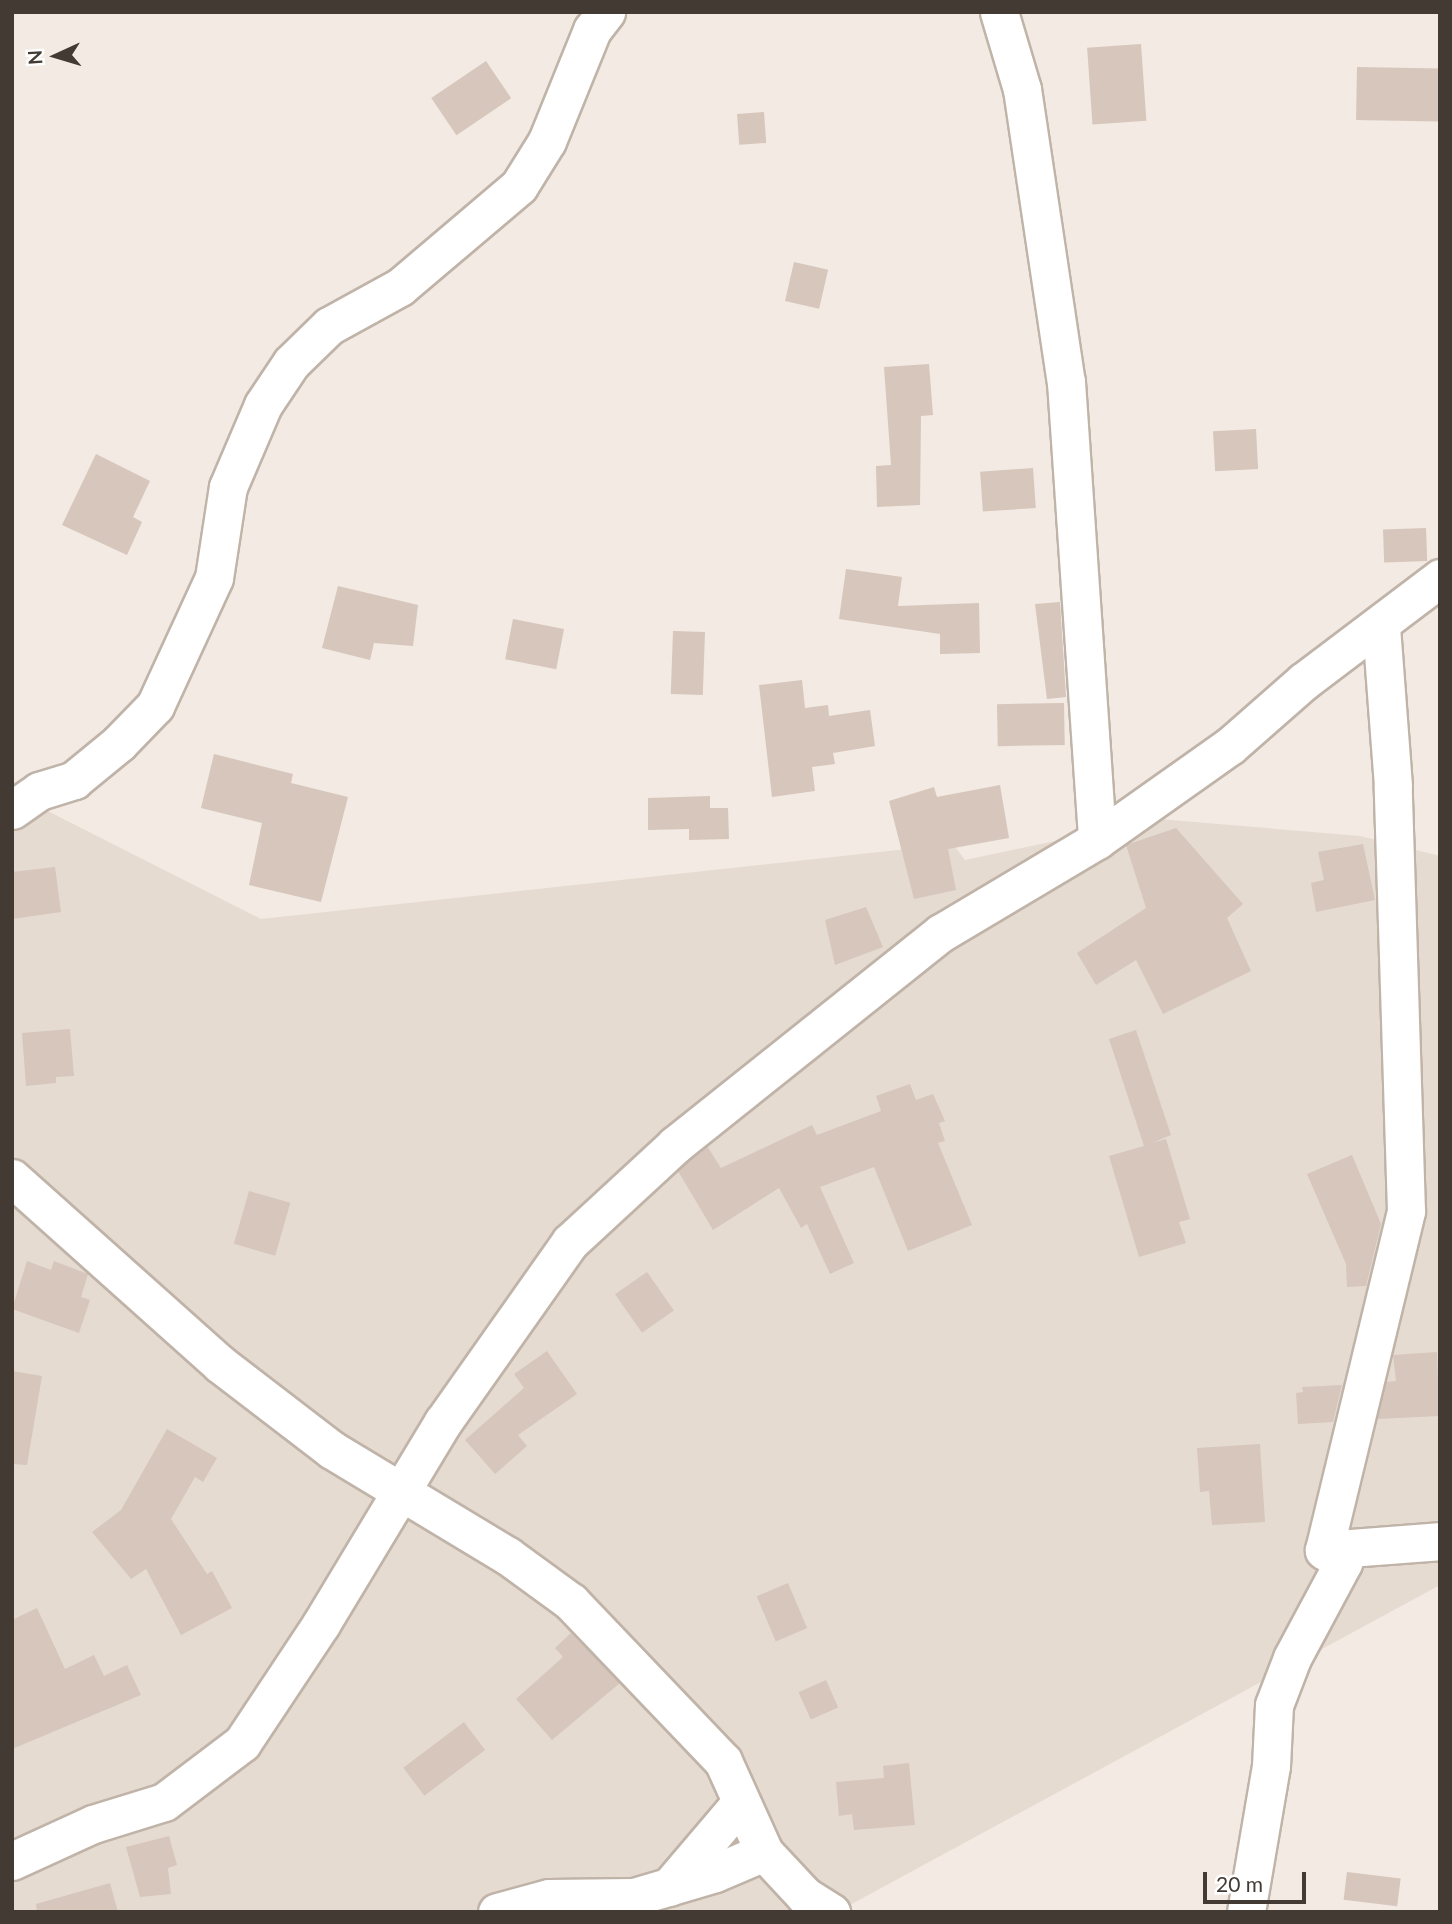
<!DOCTYPE html>
<style>
body{margin:0}
#map{position:relative;width:1452px;height:1924px;overflow:hidden;background:#f2eae3;font-family:Lato,sans-serif}
div>[style]{position:absolute}
.residential>*{inset:0;background:#e6dbd1}
.building>*{inset:0;background:#d6c6bb;transform-origin:0 0}
.roads{filter:drop-shadow(2px 0 #c0b3a8) drop-shadow(-2px 0 #c0b3a8) drop-shadow(0 2px #c0b3a8) drop-shadow(0 -2px #c0b3a8)}
.minor>*{height:37px;margin:-18.5px;padding:0 18.5px;transform-origin:18.5px;border-radius:18.5px;background:#fff}
span{translate:-50% -50%;white-space:nowrap;text-align:center;line-height:1.15;-webkit-text-stroke:5px #fff;paint-order:stroke}
.frame{position:absolute;inset:0;border:14px solid #433a33;pointer-events:none}
.north{position:absolute;left:21px;top:21px;width:70px;height:70px;-webkit-text-stroke:5px #fff;paint-order:stroke;rotate:266deg;font-size:19px;font-weight:700;line-height:28px;text-align:center;color:#433a33}
.north::after{content:'';display:block;margin:auto;width:24px;height:32px;background:#433a33;clip-path:polygon(50% 0,100% 100%,50% 72%,0 100%)}
.scale{position:absolute;left:1203px;top:1872px;width:103px;height:32px;box-sizing:border-box;border:4px solid #433a33;border-top:0;padding-left:9px;font-size:21px;line-height:24px;white-space:nowrap;color:#433a33;-webkit-text-stroke:5px #fff;paint-order:stroke}
</style>
<div id="map">
<div class="residential">
<i style="clip-path:polygon(12px 793px,261px 919px,953px 844px,965px 860px,1159px 819px,1360px 836px,1440px 856px,1440px 1585px,837px 1912px,12px 1912px)"></i>
</div>
<div class="building">
<i style="left:1141px;top:44px;width:77px;height:54px;rotate:86deg"></i>
<i style="left:486px;top:61px;width:45px;height:66px;rotate:56deg"></i>
<i style="left:1357px;top:67px;width:83px;height:53px;rotate:1deg"></i>
<i style="left:764px;top:112px;width:31px;height:27px;rotate:86deg"></i>
<i style="left:794px;top:262px;width:35px;height:40px;rotate:13deg"></i>
<i style="clip-path:polygon(929px 364px,933px 415px,921px 416px,920px 505px,877px 507px,876px 466px,891px 465px,884px 367px)"></i>
<i style="left:1256px;top:429px;width:40px;height:43px;rotate:87deg"></i>
<i style="clip-path:polygon(96px 454px,150px 481px,133px 517px,142px 522px,127px 555px,62px 525px)"></i>
<i style="left:1033px;top:468px;width:40px;height:53px;rotate:86deg"></i>
<i style="left:1426px;top:528px;width:33px;height:43px;rotate:88deg"></i>
<i style="clip-path:polygon(846px 569px,902px 577px,898px 606px,979px 603px,980px 653px,940px 654px,940px 634px,839px 619px)"></i>
<i style="clip-path:polygon(338px 586px,418px 605px,413px 646px,374px 643px,370px 660px,322px 648px)"></i>
<i style="clip-path:polygon(1060px 602px,1066px 697px,1047px 699px,1035px 604px)"></i>
<i style="left:513px;top:619px;width:52px;height:41px;rotate:11deg"></i>
<i style="left:673px;top:631px;width:32px;height:63px;rotate:2deg"></i>
<i style="clip-path:polygon(802px 680px,805px 708px,828px 705px,829px 716px,870px 710px,875px 746px,833px 753px,835px 764px,812px 767px,815px 791px,772px 797px,759px 685px)"></i>
<i style="left:1064px;top:703px;width:42px;height:67px;rotate:89deg"></i>
<i style="clip-path:polygon(214px 754px,293px 774px,291px 783px,348px 797px,321px 902px,249px 885px,262px 823px,201px 808px)"></i>
<i style="clip-path:polygon(1000px 785px,1009px 838px,948px 849px,956px 890px,914px 899px,889px 801px,934px 787px,937px 797px)"></i>
<i style="clip-path:polygon(710px 796px,710px 808px,728px 808px,729px 839px,689px 840px,689px 829px,648px 830px,648px 798px)"></i>
<i style="clip-path:polygon(1176px 828px,1243px 904px,1227px 918px,1251px 971px,1163px 1014px,1136px 960px,1096px 985px,1077px 953px,1146px 908px,1126px 845px)"></i>
<i style="clip-path:polygon(1363px 844px,1375px 900px,1316px 912px,1311px 883px,1324px 880px,1318px 852px)"></i>
<i style="clip-path:polygon(55px 867px,61px 912px,12px 919px,12px 872px)"></i>
<i style="clip-path:polygon(866px 907px,883px 947px,835px 965px,825px 920px)"></i>
<i style="clip-path:polygon(70px 1029px,74px 1076px,56px 1077px,56px 1083px,26px 1086px,22px 1033px)"></i>
<i style="clip-path:polygon(1136px 1030px,1171px 1135px,1152px 1143px,1166px 1139px,1190px 1219px,1179px 1222px,1186px 1243px,1139px 1257px,1109px 1156px,1144px 1146px,1109px 1039px)"></i>
<i style="clip-path:polygon(910px 1084px,916px 1100px,933px 1094px,945px 1121px,939px 1123px,945px 1141px,938px 1143px,972px 1225px,908px 1251px,874px 1167px,820px 1187px,854px 1263px,830px 1274px,807px 1224px,801px 1228px,779px 1188px,713px 1230px,678px 1171px,707px 1146px,721px 1168px,812px 1125px,817px 1135px,881px 1111px,876px 1096px)"></i>
<i style="clip-path:polygon(1352px 1155px,1381px 1224px,1366px 1286px,1347px 1287px,1346px 1264px,1307px 1174px)"></i>
<i style="left:249px;top:1191px;width:43px;height:55px;rotate:16deg"></i>
<i style="clip-path:polygon(27px 1261px,51px 1270px,54px 1261px,88px 1274px,81px 1297px,90px 1300px,79px 1333px,12px 1309px)"></i>
<i style="left:647px;top:1272px;width:47px;height:39px;rotate:55deg"></i>
<i style="clip-path:polygon(547px 1351px,577px 1394px,518px 1435px,527px 1446px,495px 1474px,465px 1440px,524px 1388px,514px 1374px)"></i>
<i style="clip-path:polygon(1437px 1352px,1439px 1416px,1377px 1419px,1386px 1382px,1396px 1381px,1393px 1355px)"></i>
<i style="clip-path:polygon(12px 1371px,42px 1376px,27px 1465px,12px 1464px)"></i>
<i style="clip-path:polygon(1342px 1385px,1333px 1422px,1298px 1424px,1296px 1393px,1303px 1392px,1302px 1387px)"></i>
<i style="clip-path:polygon(167px 1429px,217px 1458px,203px 1482px,195px 1477px,171px 1519px,207px 1574px,212px 1571px,232px 1608px,181px 1635px,146px 1569px,131px 1579px,92px 1532px,121px 1510px)"></i>
<i style="clip-path:polygon(1260px 1444px,1265px 1522px,1212px 1525px,1209px 1491px,1200px 1492px,1197px 1448px)"></i>
<i style="left:788px;top:1583px;width:49px;height:34px;rotate:67deg"></i>
<i style="clip-path:polygon(37px 1608px,65px 1669px,94px 1655px,104px 1676px,127px 1665px,141px 1695px,12px 1749px,12px 1620px)"></i>
<i style="clip-path:polygon(571px 1633px,620px 1683px,552px 1740px,516px 1699px,563px 1657px,555px 1648px)"></i>
<i style="left:826px;top:1680px;width:30px;height:30px;rotate:66deg"></i>
<i style="left:464px;top:1722px;width:35px;height:76px;rotate:53deg"></i>
<i style="clip-path:polygon(909px 1763px,915px 1825px,854px 1830px,852px 1814px,839px 1816px,836px 1782px,884px 1778px,883px 1766px)"></i>
<i style="clip-path:polygon(169px 1836px,177px 1865px,168px 1868px,171px 1894px,140px 1897px,126px 1847px)"></i>
<i style="left:1347px;top:1872px;width:54px;height:28px;rotate:7deg"></i>
<i style="clip-path:polygon(110px 1883px,118px 1912px,37px 1912px,36px 1904px)"></i>
</div>
<div class="roads">
<div class="minor">
<i style="left:999px;top:12px;width:80px;rotate:73.4deg"></i>
<i style="left:1022px;top:89px;width:296px;rotate:81.5deg"></i>
<i style="left:1066px;top:382px;width:459px;rotate:86.1deg"></i>
<i style="left:12px;top:810px;width:33px;rotate:-35deg"></i>
<i style="left:39px;top:791px;width:37px;rotate:-17deg"></i>
<i style="left:74px;top:780px;width:58px;rotate:-39.4deg"></i>
<i style="left:119px;top:743px;width:52px;rotate:-45.8deg"></i>
<i style="left:155px;top:706px;width:141px;rotate:-65.3deg"></i>
<i style="left:214px;top:578px;width:92px;rotate:-81.3deg"></i>
<i style="left:228px;top:487px;width:89px;rotate:-66.9deg"></i>
<i style="left:263px;top:405px;width:50px;rotate:-56.3deg"></i>
<i style="left:291px;top:363px;width:53px;rotate:-44.2deg"></i>
<i style="left:329px;top:326px;width:81px;rotate:-28.8deg"></i>
<i style="left:400px;top:287px;width:156px;rotate:-40.3deg"></i>
<i style="left:519px;top:186px;width:53px;rotate:-58.1deg"></i>
<i style="left:547px;top:141px;width:120px;rotate:-67.9deg"></i>
<i style="left:592px;top:30px;width:23px;rotate:-52deg"></i>
<i style="left:12px;top:1178px;width:279px;rotate:41.8deg"></i>
<i style="left:220px;top:1364px;width:141px;rotate:37.5deg"></i>
<i style="left:332px;top:1450px;width:205px;rotate:31.1deg"></i>
<i style="left:508px;top:1556px;width:78px;rotate:36.1deg"></i>
<i style="left:571px;top:1602px;width:220px;rotate:46.3deg"></i>
<i style="left:723px;top:1761px;width:100px;rotate:65.7deg"></i>
<i style="left:764px;top:1852px;width:60px;rotate:47deg"></i>
<i style="left:805px;top:1896px;width:31px;rotate:32deg"></i>
<i style="left:1324px;top:1550px;width:116px;rotate:-4.4deg"></i>
<i style="left:12px;top:1861px;width:89px;rotate:-24.6deg"></i>
<i style="left:93px;top:1824px;width:74px;rotate:-17.2deg"></i>
<i style="left:164px;top:1802px;width:98px;rotate:-37.1deg"></i>
<i style="left:242px;top:1743px;width:143px;rotate:-56.4deg"></i>
<i style="left:321px;top:1624px;width:236px;rotate:-58.9deg"></i>
<i style="left:443px;top:1422px;width:220px;rotate:-54.8deg"></i>
<i style="left:570px;top:1242px;width:143px;rotate:-42.7deg"></i>
<i style="left:675px;top:1145px;width:340px;rotate:-38.6deg"></i>
<i style="left:941px;top:933px;width:182px;rotate:-30.8deg"></i>
<i style="left:1097px;top:840px;width:163px;rotate:-35.3deg"></i>
<i style="left:1230px;top:746px;width:98px;rotate:-41.3deg"></i>
<i style="left:1304px;top:681px;width:171px;rotate:-37.1deg"></i>
<i style="left:669px;top:1887px;width:111px;rotate:-49.7deg"></i>
<i style="left:497px;top:1912px;width:54px;rotate:-15.1deg"></i>
<i style="left:549px;top:1898px;width:85px;rotate:-0.7deg"></i>
<i style="left:634px;top:1897px;width:84px;rotate:-16.5deg"></i>
<i style="left:715px;top:1873px;width:53px;rotate:-23.2deg"></i>
<i style="left:1246px;top:1912px;width:148px;rotate:-80.3deg"></i>
<i style="left:1271px;top:1766px;width:61px;rotate:-87.2deg"></i>
<i style="left:1274px;top:1705px;width:50px;rotate:-69deg"></i>
<i style="left:1292px;top:1658px;width:108px;rotate:-61.8deg"></i>
<i style="left:1343px;top:1563px;width:23px;rotate:-146deg"></i>
<i style="left:1324px;top:1550px;width:349px;rotate:-76.4deg"></i>
<i style="left:1406px;top:1211px;width:425px;rotate:-91.8deg"></i>
<i style="left:1393px;top:786px;width:159px;rotate:-94.3deg"></i>
</div>
</div>
<div class="frame"></div>
<div class="north">N</div>
<div class="scale">20 m</div>
</div>
